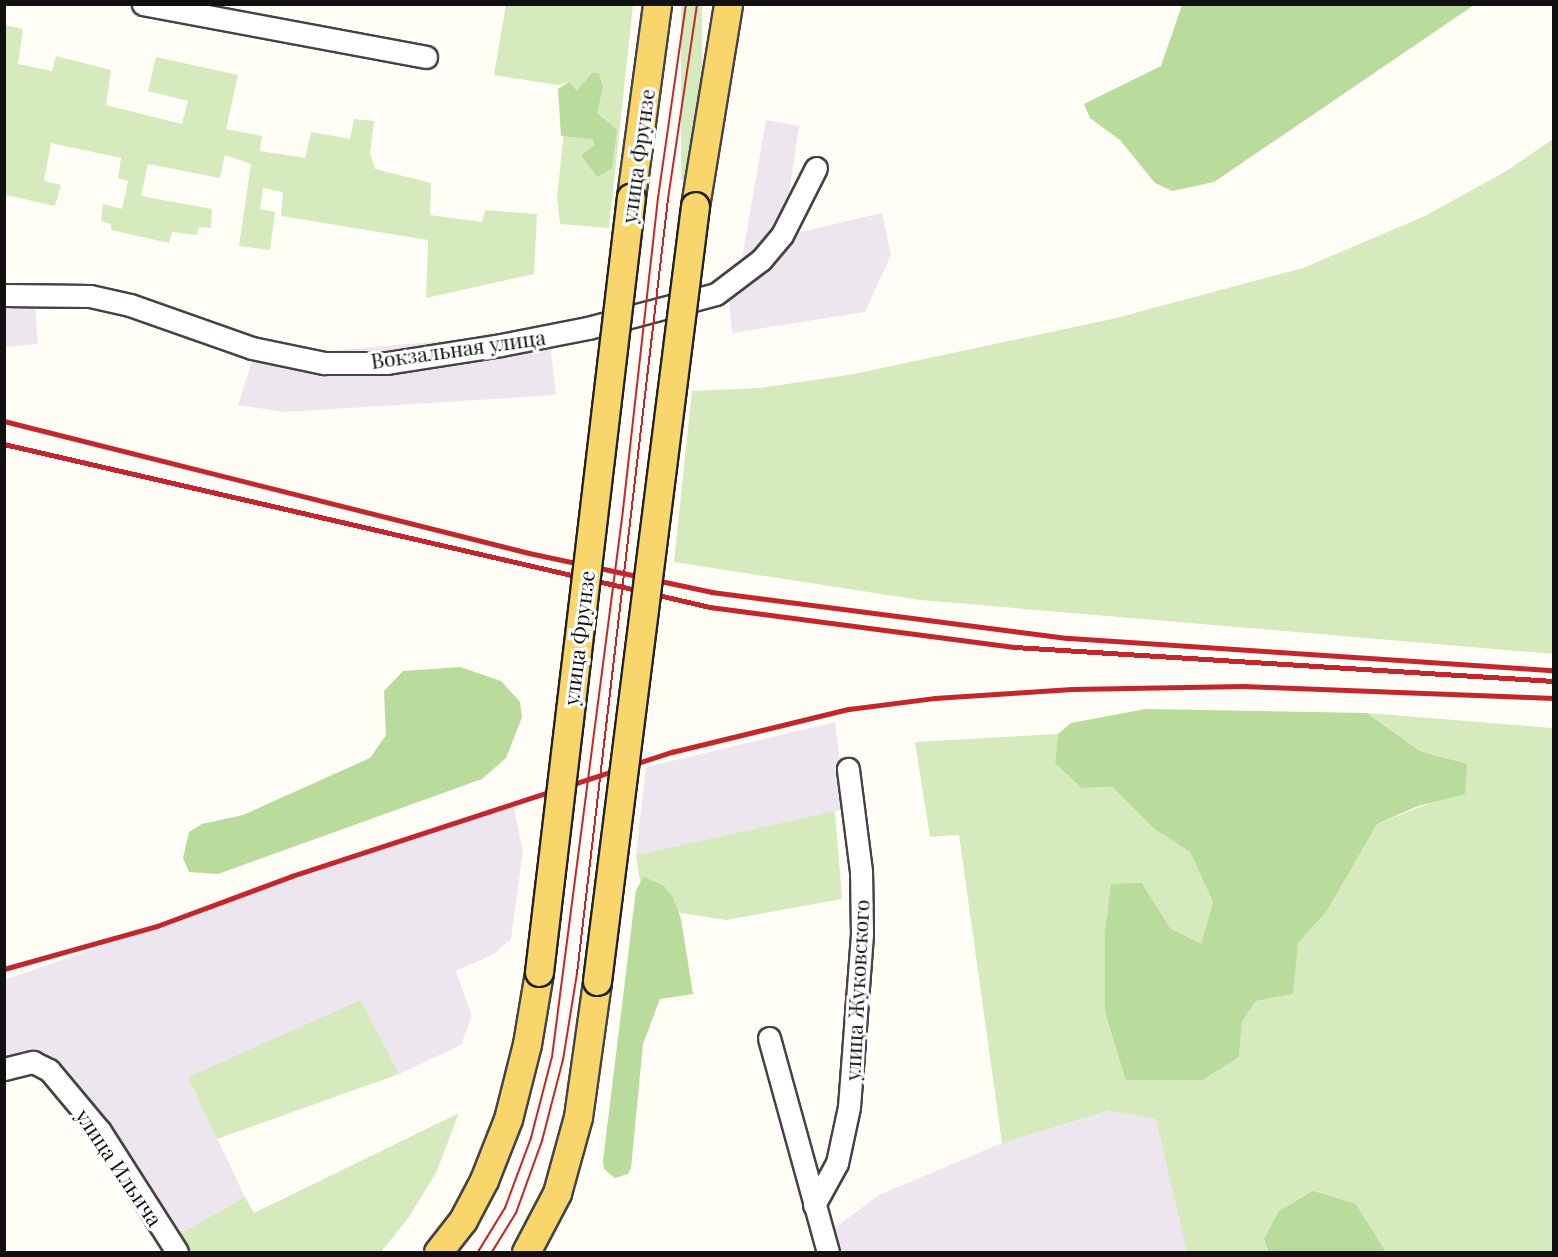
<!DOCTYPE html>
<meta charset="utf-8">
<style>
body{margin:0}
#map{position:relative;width:1558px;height:1257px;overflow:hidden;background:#fffdf5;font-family:"Playfair Display",serif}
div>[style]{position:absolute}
.industrial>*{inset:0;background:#eee6ef}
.green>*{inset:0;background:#d5ebbd;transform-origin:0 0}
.forest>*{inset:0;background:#b9dc9c}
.roads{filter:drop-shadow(2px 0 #444) drop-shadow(-2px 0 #444) drop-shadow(0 2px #444) drop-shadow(0 -2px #444)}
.minor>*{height:21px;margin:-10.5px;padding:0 10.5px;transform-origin:10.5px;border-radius:10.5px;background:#fff}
.major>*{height:27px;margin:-13.5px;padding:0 13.5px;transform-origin:13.5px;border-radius:13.5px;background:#f9d66b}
.tram>*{height:1.5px;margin:-0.75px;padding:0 0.75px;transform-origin:0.75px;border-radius:0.75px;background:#c4262e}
.rail>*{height:4.5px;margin:-2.25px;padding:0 2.25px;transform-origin:2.25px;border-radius:2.25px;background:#c4262e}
.bridges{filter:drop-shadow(2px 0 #222) drop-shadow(-2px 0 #222) drop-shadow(0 2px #222) drop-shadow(0 -2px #222)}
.major-bridge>*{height:27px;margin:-13.5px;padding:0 13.5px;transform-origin:13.5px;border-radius:13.5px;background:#f9d66b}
span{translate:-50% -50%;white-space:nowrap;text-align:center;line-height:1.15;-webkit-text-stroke:6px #fff;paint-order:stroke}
.street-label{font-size:21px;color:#111}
.frame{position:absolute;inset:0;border:6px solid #111;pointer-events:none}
</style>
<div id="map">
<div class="industrial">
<i style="clip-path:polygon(766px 120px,799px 126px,783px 236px,882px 213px,891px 255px,865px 312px,732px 333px,728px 292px,742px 259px)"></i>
<i style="clip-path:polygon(4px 289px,34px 295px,38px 344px,5px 347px)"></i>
<i style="clip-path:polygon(549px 332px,556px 395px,285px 412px,238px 405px,256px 349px,292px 354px)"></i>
<i style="clip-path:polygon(835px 722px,846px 809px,636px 855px,646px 767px)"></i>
<i style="clip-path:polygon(513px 804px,523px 851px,511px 939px,494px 954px,456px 971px,472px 1016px,461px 1045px,399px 1074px,361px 1001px,188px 1077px,245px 1197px,180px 1234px,111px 1132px,39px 1050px,5px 1063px,4px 980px)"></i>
<i style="clip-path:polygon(1243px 1071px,1363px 1252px,840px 1252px,833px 1229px,879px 1195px,1002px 1143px)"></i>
</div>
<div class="green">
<i style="clip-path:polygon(506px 5px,633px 5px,609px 228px,560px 224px,557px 198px,569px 82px,558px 85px,494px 75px)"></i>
<i style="left:681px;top:5px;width:21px;height:175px"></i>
<i style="clip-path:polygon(5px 25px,23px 29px,18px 64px,52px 71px,56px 56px,111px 70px,106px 105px,182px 124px,188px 101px,148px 91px,156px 57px,238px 75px,226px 129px,262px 136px,260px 151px,305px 158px,311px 132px,350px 139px,354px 119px,374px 121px,370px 153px,375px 169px,431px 183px,430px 215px,482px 222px,485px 210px,537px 214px,534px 274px,426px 298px,428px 240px,281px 216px,283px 192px,263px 188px,260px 209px,275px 212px,270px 250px,239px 246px,251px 164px,225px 155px,220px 178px,148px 164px,141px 196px,212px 209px,211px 228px,199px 227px,197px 235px,172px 232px,169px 243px,111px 230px,111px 224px,101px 221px,103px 204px,122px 209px,128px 181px,118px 178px,121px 158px,51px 143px,44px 181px,61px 185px,55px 206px,6px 195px)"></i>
<i style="clip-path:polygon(1553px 139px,1553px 654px,920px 600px,674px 562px,692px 391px,760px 388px,854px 374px,1112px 319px,1303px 268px,1425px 216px,1508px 170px)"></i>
<i style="clip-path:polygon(1367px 713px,1553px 728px,1553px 1252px,1386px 1252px,1356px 1204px,1265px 1239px,1269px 1252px,1187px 1252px,1156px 1119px,1108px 1111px,1002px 1143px,959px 835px,930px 837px,915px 742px,1058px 734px,1055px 763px,1081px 788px,1112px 787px,1153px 828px,1190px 852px,1213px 902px,1201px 944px,1170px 928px,1142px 883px,1126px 1080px,1203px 1080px,1239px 1057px,1242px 1022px,1256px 1001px,1292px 994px,1298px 943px,1327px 911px,1377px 824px,1428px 804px,1447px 758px,1420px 751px)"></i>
<i style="clip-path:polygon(835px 811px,842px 899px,726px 920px,644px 907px,636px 855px)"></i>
<i style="clip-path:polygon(361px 1000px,399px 1074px,217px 1139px,188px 1077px)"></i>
<i style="clip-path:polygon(459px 1113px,436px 1173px,409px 1217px,381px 1252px,191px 1252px,180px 1234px,245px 1197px,254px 1213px)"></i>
</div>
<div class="forest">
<i style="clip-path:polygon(1182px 5px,1182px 4px,1474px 5px,1214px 182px,1172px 191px,1155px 183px,1120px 140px,1090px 118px,1084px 104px,1161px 66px)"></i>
<i style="clip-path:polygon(593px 72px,599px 74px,603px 87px,597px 113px,617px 130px,612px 168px,597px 177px,581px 155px,595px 145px,593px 139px,561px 136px,558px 89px,569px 82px,577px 91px)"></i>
<i style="clip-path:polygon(460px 667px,501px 681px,520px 702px,522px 717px,506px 758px,482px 779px,218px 874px,189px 872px,183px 858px,189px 832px,202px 824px,243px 815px,370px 758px,386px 735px,384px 691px,403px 671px)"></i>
<i style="clip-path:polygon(1146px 709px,1367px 713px,1420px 751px,1467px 764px,1465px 794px,1418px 806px,1377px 824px,1327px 911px,1298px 943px,1293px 994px,1256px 1001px,1242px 1022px,1239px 1057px,1203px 1080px,1126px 1080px,1105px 1012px,1105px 933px,1111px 884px,1142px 883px,1170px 928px,1201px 944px,1213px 902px,1190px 852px,1153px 828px,1112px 787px,1081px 788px,1055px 763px,1058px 734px,1071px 723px)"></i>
<i style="clip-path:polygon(644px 877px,664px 886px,673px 898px,681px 919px,693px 994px,660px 999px,643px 1044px,631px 1168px,628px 1174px,615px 1178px,604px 1169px,603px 1161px,636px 890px)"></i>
<i style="clip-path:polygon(1313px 1191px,1356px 1204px,1386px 1252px,1269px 1252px,1264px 1239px,1279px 1211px)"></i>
</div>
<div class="roads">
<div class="minor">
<i style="left:143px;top:4px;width:288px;rotate:10.6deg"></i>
<i style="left:4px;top:295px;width:86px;rotate:0.7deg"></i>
<i style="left:90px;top:296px;width:41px;rotate:12.7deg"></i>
<i style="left:130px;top:305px;width:129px;rotate:19.4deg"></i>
<i style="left:252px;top:348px;width:74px;rotate:11.8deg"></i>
<i style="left:324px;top:363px;width:63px"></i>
<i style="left:387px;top:363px;width:115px;rotate:-9deg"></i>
<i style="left:501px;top:345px;width:89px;rotate:-11.1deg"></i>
<i style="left:588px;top:328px;width:132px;rotate:-14.9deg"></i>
<i style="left:716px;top:294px;width:56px;rotate:-37.1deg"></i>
<i style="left:761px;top:260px;width:33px;rotate:-50deg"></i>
<i style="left:782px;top:235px;width:75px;rotate:-63.1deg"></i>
<i style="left:769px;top:1038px;width:222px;rotate:74.6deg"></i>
<i style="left:4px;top:1069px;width:30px;rotate:-14deg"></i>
<i style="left:33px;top:1062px;width:18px;rotate:27deg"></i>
<i style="left:49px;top:1070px;width:80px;rotate:50.1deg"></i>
<i style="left:100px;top:1131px;width:143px;rotate:57.5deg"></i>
<i style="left:814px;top:1205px;width:48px;rotate:-61.3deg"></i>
<i style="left:837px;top:1163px;width:57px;rotate:-77.9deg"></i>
<i style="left:849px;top:1107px;width:173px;rotate:-85.7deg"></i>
<i style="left:862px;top:934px;width:63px;rotate:-90.9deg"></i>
<i style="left:861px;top:871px;width:103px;rotate:-97.3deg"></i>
</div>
<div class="major">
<i style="left:631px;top:197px;width:195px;rotate:-82.3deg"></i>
<i style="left:695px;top:206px;width:205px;rotate:-80.7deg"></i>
<i style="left:438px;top:1252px;width:41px;rotate:-52deg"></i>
<i style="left:463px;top:1220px;width:45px;rotate:-62.3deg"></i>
<i style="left:484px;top:1180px;width:66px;rotate:-68.5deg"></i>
<i style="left:508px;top:1119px;width:77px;rotate:-75.8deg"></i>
<i style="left:527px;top:1044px;width:73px;rotate:-80.5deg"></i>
<i style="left:526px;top:1252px;width:67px;rotate:-62.3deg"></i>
<i style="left:557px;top:1193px;width:79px;rotate:-74.6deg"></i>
<i style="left:578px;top:1117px;width:137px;rotate:-82deg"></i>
</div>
</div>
<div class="tram">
<i style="left:478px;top:1252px;width:52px;rotate:-58.5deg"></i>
<i style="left:505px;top:1208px;width:75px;rotate:-69.6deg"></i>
<i style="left:531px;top:1138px;width:84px;rotate:-75.5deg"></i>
<i style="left:552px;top:1057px;width:552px;rotate:-82.6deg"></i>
<i style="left:623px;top:510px;width:314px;rotate:-83.6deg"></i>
<i style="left:658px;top:198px;width:196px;rotate:-81.8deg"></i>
<i style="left:492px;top:1252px;width:46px;rotate:-58.4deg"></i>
<i style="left:516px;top:1213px;width:77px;rotate:-70.1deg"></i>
<i style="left:542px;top:1141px;width:84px;rotate:-75.5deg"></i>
<i style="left:563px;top:1060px;width:87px;rotate:-80.8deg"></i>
<i style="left:577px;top:974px;width:780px;rotate:-83.3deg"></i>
<i style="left:668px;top:199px;width:197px;rotate:-81.5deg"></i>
</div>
<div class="rail">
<i style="left:4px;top:421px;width:541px;rotate:14.11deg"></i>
<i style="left:529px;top:553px;width:187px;rotate:12deg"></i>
<i style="left:712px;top:592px;width:359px;rotate:7.4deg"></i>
<i style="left:1068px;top:638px;width:487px;rotate:3.8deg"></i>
<i style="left:4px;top:444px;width:725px;rotate:13deg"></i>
<i style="left:710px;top:607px;width:308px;rotate:7.5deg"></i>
<i style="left:1015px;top:647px;width:540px;rotate:3.61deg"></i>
<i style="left:4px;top:969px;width:159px;rotate:-15.7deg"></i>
<i style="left:157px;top:926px;width:144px;rotate:-20.3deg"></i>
<i style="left:292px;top:876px;width:400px;rotate:-18.1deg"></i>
<i style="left:672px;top:752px;width:182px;rotate:-13.7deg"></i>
<i style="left:849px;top:709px;width:87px;rotate:-7.3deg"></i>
<i style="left:935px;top:698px;width:137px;rotate:-3.8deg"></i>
<i style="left:1072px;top:689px;width:171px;rotate:-1deg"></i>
<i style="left:1243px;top:686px;width:311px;rotate:2.2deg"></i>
</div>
<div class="bridges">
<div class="major-bridge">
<i style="left:539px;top:972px;width:780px;rotate:-83.23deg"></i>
<i style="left:597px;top:981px;width:781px;rotate:-82.79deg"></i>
</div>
</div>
<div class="street-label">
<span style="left:637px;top:156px;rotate:-82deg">улица Фрунзе</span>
<span style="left:458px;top:348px;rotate:-8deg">Вокзальная улица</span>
<span style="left:578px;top:638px;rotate:-83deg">улица Фрунзе</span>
<span style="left:856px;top:990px;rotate:-87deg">улица Жуковского</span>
<span style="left:120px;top:1167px;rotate:56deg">улица Ильича</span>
</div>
<div class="frame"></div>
</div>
